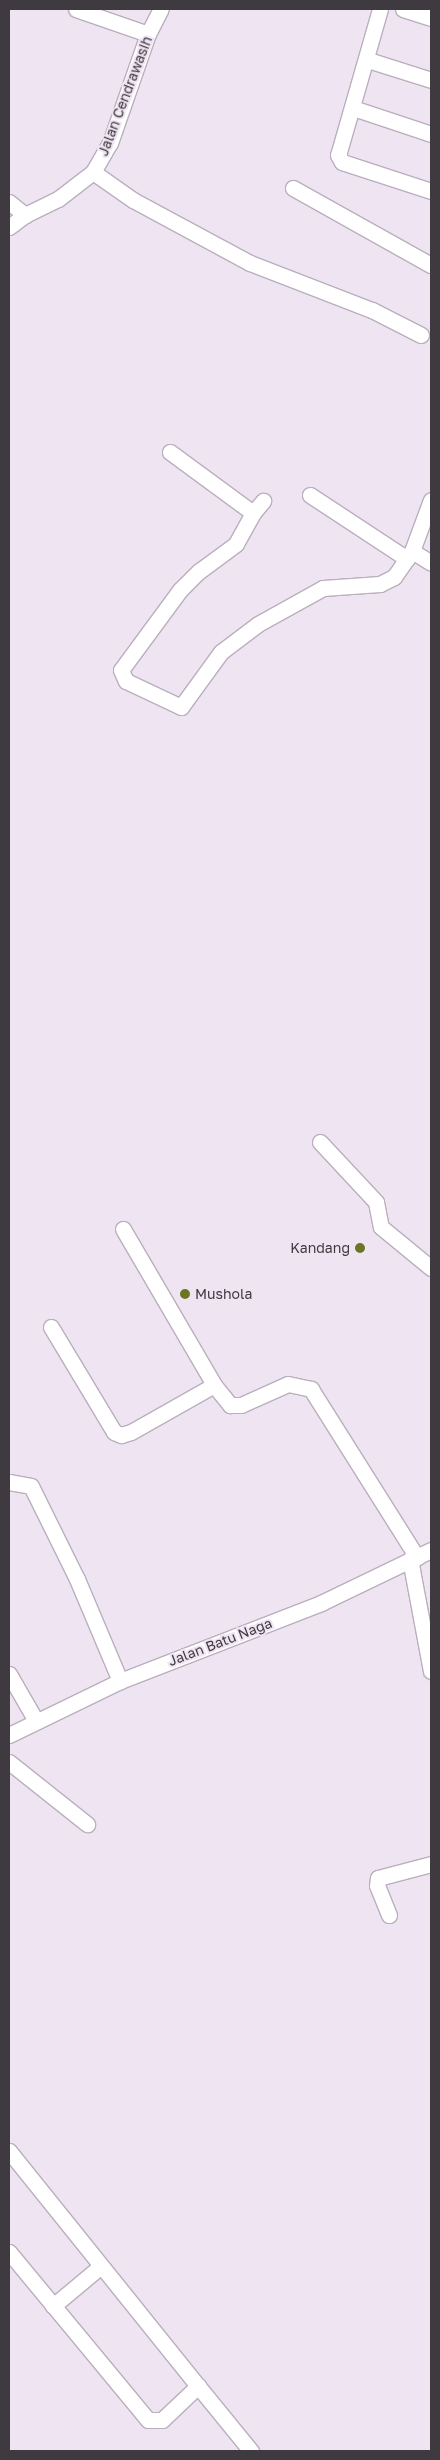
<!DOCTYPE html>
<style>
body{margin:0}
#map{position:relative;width:440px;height:2460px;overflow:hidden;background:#efe4f2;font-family:"Golos Text",sans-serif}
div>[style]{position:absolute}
.roads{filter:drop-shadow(1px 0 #baafbd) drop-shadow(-1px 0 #baafbd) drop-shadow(0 1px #baafbd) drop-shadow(0 -1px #baafbd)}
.minor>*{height:15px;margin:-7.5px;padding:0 7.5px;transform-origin:7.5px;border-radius:7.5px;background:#fff}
.dots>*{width:14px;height:14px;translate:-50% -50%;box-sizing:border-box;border:2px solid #efe4f2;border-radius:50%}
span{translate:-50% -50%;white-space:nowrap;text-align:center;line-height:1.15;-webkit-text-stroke:4px #efe4f2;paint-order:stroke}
.street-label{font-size:14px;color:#3e3a40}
.poi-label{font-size:14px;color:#3e3a40}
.right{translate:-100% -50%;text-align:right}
.left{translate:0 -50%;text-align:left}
.frame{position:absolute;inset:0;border:10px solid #3e3a40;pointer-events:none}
</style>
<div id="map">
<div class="roads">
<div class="minor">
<i style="left:76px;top:9px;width:76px;rotate:19.1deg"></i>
<i style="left:380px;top:9px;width:152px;rotate:106deg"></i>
<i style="left:338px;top:155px;width:8px;rotate:60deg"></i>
<i style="left:342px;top:162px;width:94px;rotate:18deg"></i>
<i style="left:403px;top:9px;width:29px;rotate:18deg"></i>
<i style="left:368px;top:60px;width:66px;rotate:17.6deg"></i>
<i style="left:353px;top:108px;width:82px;rotate:18.4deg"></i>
<i style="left:93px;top:172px;width:49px;rotate:35deg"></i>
<i style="left:133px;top:200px;width:133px;rotate:28.3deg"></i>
<i style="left:250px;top:263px;width:131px;rotate:21.1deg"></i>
<i style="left:372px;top:310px;width:55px;rotate:27deg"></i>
<i style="left:293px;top:188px;width:158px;rotate:29.2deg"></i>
<i style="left:9px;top:202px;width:21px;rotate:39deg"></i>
<i style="left:9px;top:227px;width:20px;rotate:-37deg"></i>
<i style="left:25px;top:215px;width:37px;rotate:-26deg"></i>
<i style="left:58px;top:199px;width:44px;rotate:-37.6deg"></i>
<i style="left:93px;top:172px;width:34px;rotate:-60deg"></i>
<i style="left:110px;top:143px;width:115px;rotate:-70.8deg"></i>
<i style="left:148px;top:34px;width:28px;rotate:-63deg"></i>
<i style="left:170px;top:452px;width:103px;rotate:36.3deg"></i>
<i style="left:253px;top:513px;width:35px;rotate:119deg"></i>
<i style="left:236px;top:544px;width:47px;rotate:143.6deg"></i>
<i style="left:198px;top:572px;width:25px;rotate:135deg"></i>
<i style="left:180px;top:590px;width:99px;rotate:126.4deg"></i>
<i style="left:121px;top:670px;width:12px;rotate:66deg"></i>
<i style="left:126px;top:681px;width:61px;rotate:25.3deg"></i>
<i style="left:181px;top:707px;width:68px;rotate:-54deg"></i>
<i style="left:221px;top:652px;width:46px;rotate:-37.1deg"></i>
<i style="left:258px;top:624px;width:74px;rotate:-29deg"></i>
<i style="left:323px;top:588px;width:57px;rotate:-4deg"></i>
<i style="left:380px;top:584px;width:16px;rotate:-27deg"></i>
<i style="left:394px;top:577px;width:32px;rotate:-55deg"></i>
<i style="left:412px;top:551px;width:54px;rotate:-69.6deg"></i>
<i style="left:310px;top:495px;width:116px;rotate:33.4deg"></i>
<i style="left:253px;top:513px;width:16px;rotate:-50deg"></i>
<i style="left:412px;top:551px;width:22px;rotate:32deg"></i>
<i style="left:320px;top:1142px;width:82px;rotate:47deg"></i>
<i style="left:376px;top:1202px;width:25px;rotate:79deg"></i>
<i style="left:381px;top:1227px;width:65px;rotate:39.4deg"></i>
<i style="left:123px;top:1229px;width:181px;rotate:59.7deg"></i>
<i style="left:214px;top:1385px;width:26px;rotate:51deg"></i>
<i style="left:230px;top:1405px;width:11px"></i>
<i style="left:241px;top:1405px;width:51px;rotate:-24.1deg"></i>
<i style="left:288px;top:1384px;width:24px;rotate:12deg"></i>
<i style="left:311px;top:1389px;width:199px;rotate:57.8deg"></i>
<i style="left:51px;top:1327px;width:122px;rotate:59deg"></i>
<i style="left:114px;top:1432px;width:8px;rotate:23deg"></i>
<i style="left:121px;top:1435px;width:10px;rotate:-17deg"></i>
<i style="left:131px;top:1432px;width:95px;rotate:-29.5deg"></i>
<i style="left:9px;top:1482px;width:22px;rotate:10deg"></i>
<i style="left:31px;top:1486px;width:104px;rotate:63.7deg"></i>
<i style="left:77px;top:1579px;width:111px;rotate:67.1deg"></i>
<i style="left:410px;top:1559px;width:114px;rotate:79.4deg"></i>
<i style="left:9px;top:1674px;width:54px;rotate:60.1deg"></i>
<i style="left:9px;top:1735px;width:123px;rotate:-25.9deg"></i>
<i style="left:120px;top:1681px;width:216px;rotate:-21.2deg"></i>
<i style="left:321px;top:1603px;width:122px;rotate:-25.7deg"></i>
<i style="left:9px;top:1762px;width:100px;rotate:38.5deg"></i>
<i style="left:389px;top:1915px;width:31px;rotate:-112deg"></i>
<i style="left:377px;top:1886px;width:8px;rotate:-83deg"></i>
<i style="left:378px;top:1878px;width:55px;rotate:-14.8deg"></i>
<i style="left:9px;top:2151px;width:302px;rotate:51.2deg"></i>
<i style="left:9px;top:2252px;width:218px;rotate:50.4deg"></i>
<i style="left:148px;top:2420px;width:14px"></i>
<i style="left:162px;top:2420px;width:50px;rotate:-43.4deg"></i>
<i style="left:198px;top:2386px;width:84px;rotate:50.8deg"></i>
<i style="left:53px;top:2306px;width:62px;rotate:-39.8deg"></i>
</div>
</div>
<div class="dots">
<i style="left:360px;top:1248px;background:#6b7622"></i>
<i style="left:185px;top:1294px;background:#6b7622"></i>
</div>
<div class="street-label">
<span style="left:125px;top:96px;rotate:-69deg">Jalan Cendrawasih</span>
<span style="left:220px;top:1642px;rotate:-21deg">Jalan Batu Naga</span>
</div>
<div class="poi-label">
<span class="right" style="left:350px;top:1248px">Kandang</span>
<span class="left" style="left:195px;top:1294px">Mushola</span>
</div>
<div class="frame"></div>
</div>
